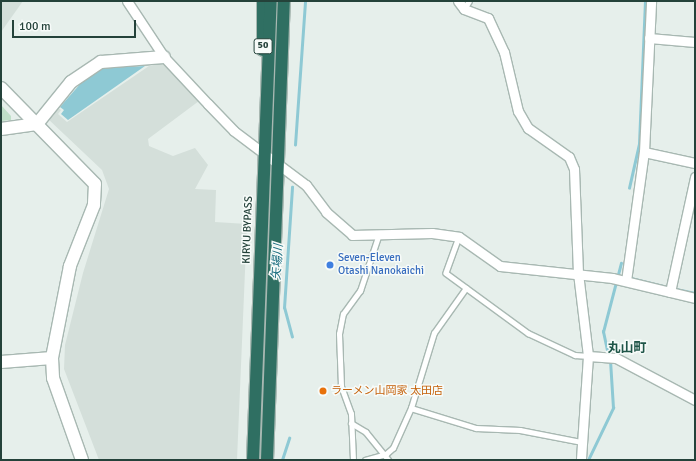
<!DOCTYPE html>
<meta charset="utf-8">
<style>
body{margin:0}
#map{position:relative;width:696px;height:461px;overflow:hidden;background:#e6efeb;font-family:Signika,"Noto Sans JP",sans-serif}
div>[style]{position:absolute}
.built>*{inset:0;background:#d4dfda}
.green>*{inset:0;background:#bfe0c8}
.water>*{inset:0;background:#8ec9d4}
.stream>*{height:2.5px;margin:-1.25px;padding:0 1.25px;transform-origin:1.25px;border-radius:1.25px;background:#8ec9d4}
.roads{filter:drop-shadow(1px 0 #a8b8b2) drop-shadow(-1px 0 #a8b8b2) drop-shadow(0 1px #a8b8b2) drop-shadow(0 -1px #a8b8b2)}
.lane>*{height:4.5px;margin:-2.25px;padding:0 2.25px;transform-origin:2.25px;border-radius:2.25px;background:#fff}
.street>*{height:9px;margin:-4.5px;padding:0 4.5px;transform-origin:4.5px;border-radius:4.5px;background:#fff}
.secondary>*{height:12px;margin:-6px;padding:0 6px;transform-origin:6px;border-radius:6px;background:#fff}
.highway>*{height:12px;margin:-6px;padding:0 6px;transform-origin:6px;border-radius:6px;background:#2f6f62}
.dots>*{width:11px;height:11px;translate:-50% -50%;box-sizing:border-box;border:2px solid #f7fbf9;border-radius:50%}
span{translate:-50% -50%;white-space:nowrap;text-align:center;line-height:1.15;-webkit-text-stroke:3px #f7fbf9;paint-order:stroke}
.shield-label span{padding:1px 3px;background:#f7fbf9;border:1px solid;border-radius:3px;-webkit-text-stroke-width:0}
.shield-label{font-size:10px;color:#24423a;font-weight:700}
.street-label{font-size:11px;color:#24423a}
.shop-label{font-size:11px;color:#366cbe}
.left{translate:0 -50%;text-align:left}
.food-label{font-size:11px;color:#c56008}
.water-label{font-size:12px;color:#1c6f80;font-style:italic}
.quarter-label{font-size:13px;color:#1f5548;font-weight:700}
.frame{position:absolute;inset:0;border:2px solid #24423a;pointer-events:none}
.scale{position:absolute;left:12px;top:20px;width:124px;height:18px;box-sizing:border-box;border:2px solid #24423a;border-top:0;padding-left:5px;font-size:12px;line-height:14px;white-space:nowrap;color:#24423a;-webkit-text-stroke:3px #f7fbf9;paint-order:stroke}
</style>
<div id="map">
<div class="built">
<i style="clip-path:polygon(1px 1px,23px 1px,1px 32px)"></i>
<i style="clip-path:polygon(162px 63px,199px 101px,148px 139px,149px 146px,173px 156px,195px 148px,208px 165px,195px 189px,216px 190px,215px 222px,247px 224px,237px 460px,99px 460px,64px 369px,65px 345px,83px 273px,109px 189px,102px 170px,47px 118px,57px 107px,61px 110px,58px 114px,67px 122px,149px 66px)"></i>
</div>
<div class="green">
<i style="clip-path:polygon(1px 105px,11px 116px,11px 120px,1px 121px)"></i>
</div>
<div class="water">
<i style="clip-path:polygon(145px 66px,68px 120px,61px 114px,64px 110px,60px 107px,81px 83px,103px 68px)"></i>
</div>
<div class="stream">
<i style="left:295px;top:145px;width:144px;rotate:-86deg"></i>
<i style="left:629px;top:188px;width:45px;rotate:-77.2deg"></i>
<i style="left:639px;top:144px;width:143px;rotate:-87.6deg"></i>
<i style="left:631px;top:278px;width:38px;rotate:14deg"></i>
<i style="left:676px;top:289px;width:19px;rotate:12deg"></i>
<i style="left:292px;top:337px;width:30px;rotate:-105deg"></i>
<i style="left:284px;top:308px;width:121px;rotate:-86.2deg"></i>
<i style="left:608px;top:355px;width:24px;rotate:-102deg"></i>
<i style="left:603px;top:332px;width:71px;rotate:-75.4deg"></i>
<i style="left:282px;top:460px;width:23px;rotate:-72deg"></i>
<i style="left:588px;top:460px;width:58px;rotate:-64.3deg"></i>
<i style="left:613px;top:408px;width:48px;rotate:-93.6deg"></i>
</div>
<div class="roads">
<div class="lane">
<i style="left:464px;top:9px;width:9px;rotate:-58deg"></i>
<i style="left:459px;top:237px;width:38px;rotate:110deg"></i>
<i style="left:446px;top:273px;width:102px;rotate:36.2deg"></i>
<i style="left:528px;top:333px;width:52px;rotate:25.1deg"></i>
<i style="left:575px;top:355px;width:13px;rotate:4deg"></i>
<i style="left:411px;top:408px;width:68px;rotate:17.1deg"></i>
<i style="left:476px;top:428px;width:44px;rotate:2.6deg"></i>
<i style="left:520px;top:430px;width:63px;rotate:11deg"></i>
<i style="left:351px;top:423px;width:17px;rotate:31deg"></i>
<i style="left:366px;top:432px;width:36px;rotate:51deg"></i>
<i style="left:353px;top:460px;width:46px;rotate:-92.5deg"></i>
<i style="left:351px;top:414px;width:30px;rotate:-110deg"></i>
<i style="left:341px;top:386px;width:52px;rotate:-92.2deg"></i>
<i style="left:339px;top:334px;width:20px;rotate:-79deg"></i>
<i style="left:343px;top:314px;width:29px;rotate:-54deg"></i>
<i style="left:360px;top:291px;width:57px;rotate:-71.6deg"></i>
<i style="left:365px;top:460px;width:22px;rotate:-16deg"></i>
<i style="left:386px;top:454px;width:9px;rotate:-41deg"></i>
<i style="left:393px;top:448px;width:44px;rotate:-65.8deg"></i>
<i style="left:411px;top:408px;width:78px;rotate:-73deg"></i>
<i style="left:434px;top:333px;width:55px;rotate:-54.6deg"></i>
</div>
<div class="street">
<i style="left:127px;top:1px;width:67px;rotate:56.5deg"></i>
<i style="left:164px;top:57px;width:64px;rotate:46.9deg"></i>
<i style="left:208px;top:104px;width:37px;rotate:46deg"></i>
<i style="left:234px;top:131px;width:90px;rotate:36.9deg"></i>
<i style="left:306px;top:185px;width:34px;rotate:53deg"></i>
<i style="left:326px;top:212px;width:35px;rotate:41deg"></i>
<i style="left:352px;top:235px;width:80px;rotate:-1.4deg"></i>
<i style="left:432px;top:233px;width:27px;rotate:8deg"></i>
<i style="left:459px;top:237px;width:50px;rotate:35.3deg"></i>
<i style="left:500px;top:266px;width:113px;rotate:6.1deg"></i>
<i style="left:612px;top:278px;width:85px;rotate:13.5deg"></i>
<i style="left:458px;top:1px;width:10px;rotate:53deg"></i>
<i style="left:464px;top:9px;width:26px;rotate:21deg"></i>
<i style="left:488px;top:18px;width:38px;rotate:65deg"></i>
<i style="left:504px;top:52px;width:61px;rotate:76.7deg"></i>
<i style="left:518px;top:111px;width:20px;rotate:60deg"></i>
<i style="left:528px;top:128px;width:50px;rotate:35.3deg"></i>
<i style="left:569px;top:157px;width:13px;rotate:67deg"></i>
<i style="left:574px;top:169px;width:104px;rotate:87.8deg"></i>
<i style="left:578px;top:273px;width:84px;rotate:83.1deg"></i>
<i style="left:588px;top:356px;width:104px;rotate:93.9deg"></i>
<i style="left:649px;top:38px;width:46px;rotate:5deg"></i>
<i style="left:644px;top:152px;width:52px;rotate:12.2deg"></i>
<i style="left:626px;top:281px;width:130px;rotate:-82.1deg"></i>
<i style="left:644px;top:152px;width:151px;rotate:-87.3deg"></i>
<i style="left:670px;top:292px;width:118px;rotate:-77.7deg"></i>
<i style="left:588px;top:356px;width:28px;rotate:4deg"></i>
<i style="left:616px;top:358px;width:89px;rotate:28deg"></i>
</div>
<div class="secondary">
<i style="left:1px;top:88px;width:134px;rotate:45.6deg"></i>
<i style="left:95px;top:184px;width:21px;rotate:93deg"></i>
<i style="left:94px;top:205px;width:66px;rotate:111.5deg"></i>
<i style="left:70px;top:266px;width:94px;rotate:101.1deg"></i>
<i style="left:52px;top:358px;width:20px;rotate:87deg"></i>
<i style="left:53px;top:378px;width:87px;rotate:70.5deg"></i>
<i style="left:1px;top:129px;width:36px;rotate:-8deg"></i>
<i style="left:37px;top:124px;width:54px;rotate:-51deg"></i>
<i style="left:71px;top:82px;width:36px;rotate:-34deg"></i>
<i style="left:101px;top:62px;width:63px;rotate:-4.5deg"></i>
<i style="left:1px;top:362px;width:51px;rotate:-4.5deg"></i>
</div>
<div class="highway">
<i style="left:263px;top:1px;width:49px;rotate:90deg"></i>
<i style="left:253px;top:460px;width:459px;rotate:-87.8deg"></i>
<i style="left:267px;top:460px;width:459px;rotate:-87.9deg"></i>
</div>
</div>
<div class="dots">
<i style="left:330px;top:265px;background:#3f7fe0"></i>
<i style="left:323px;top:391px;background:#e8710a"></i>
</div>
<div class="shield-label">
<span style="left:263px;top:46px">50</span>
</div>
<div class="street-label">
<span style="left:248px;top:230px;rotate:-88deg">KIRYU BYPASS</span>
</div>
<div class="shop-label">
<span class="left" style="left:338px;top:265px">Seven-Eleven<br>Otashi Nanokaichi</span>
</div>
<div class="food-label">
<span class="left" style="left:331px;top:391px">ラーメン山岡家 太田店</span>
</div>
<div class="water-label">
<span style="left:278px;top:262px;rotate:-86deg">矢場川</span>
</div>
<div class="quarter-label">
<span style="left:627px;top:348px">丸山町</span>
</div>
<div class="frame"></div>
<div class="scale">100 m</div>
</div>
